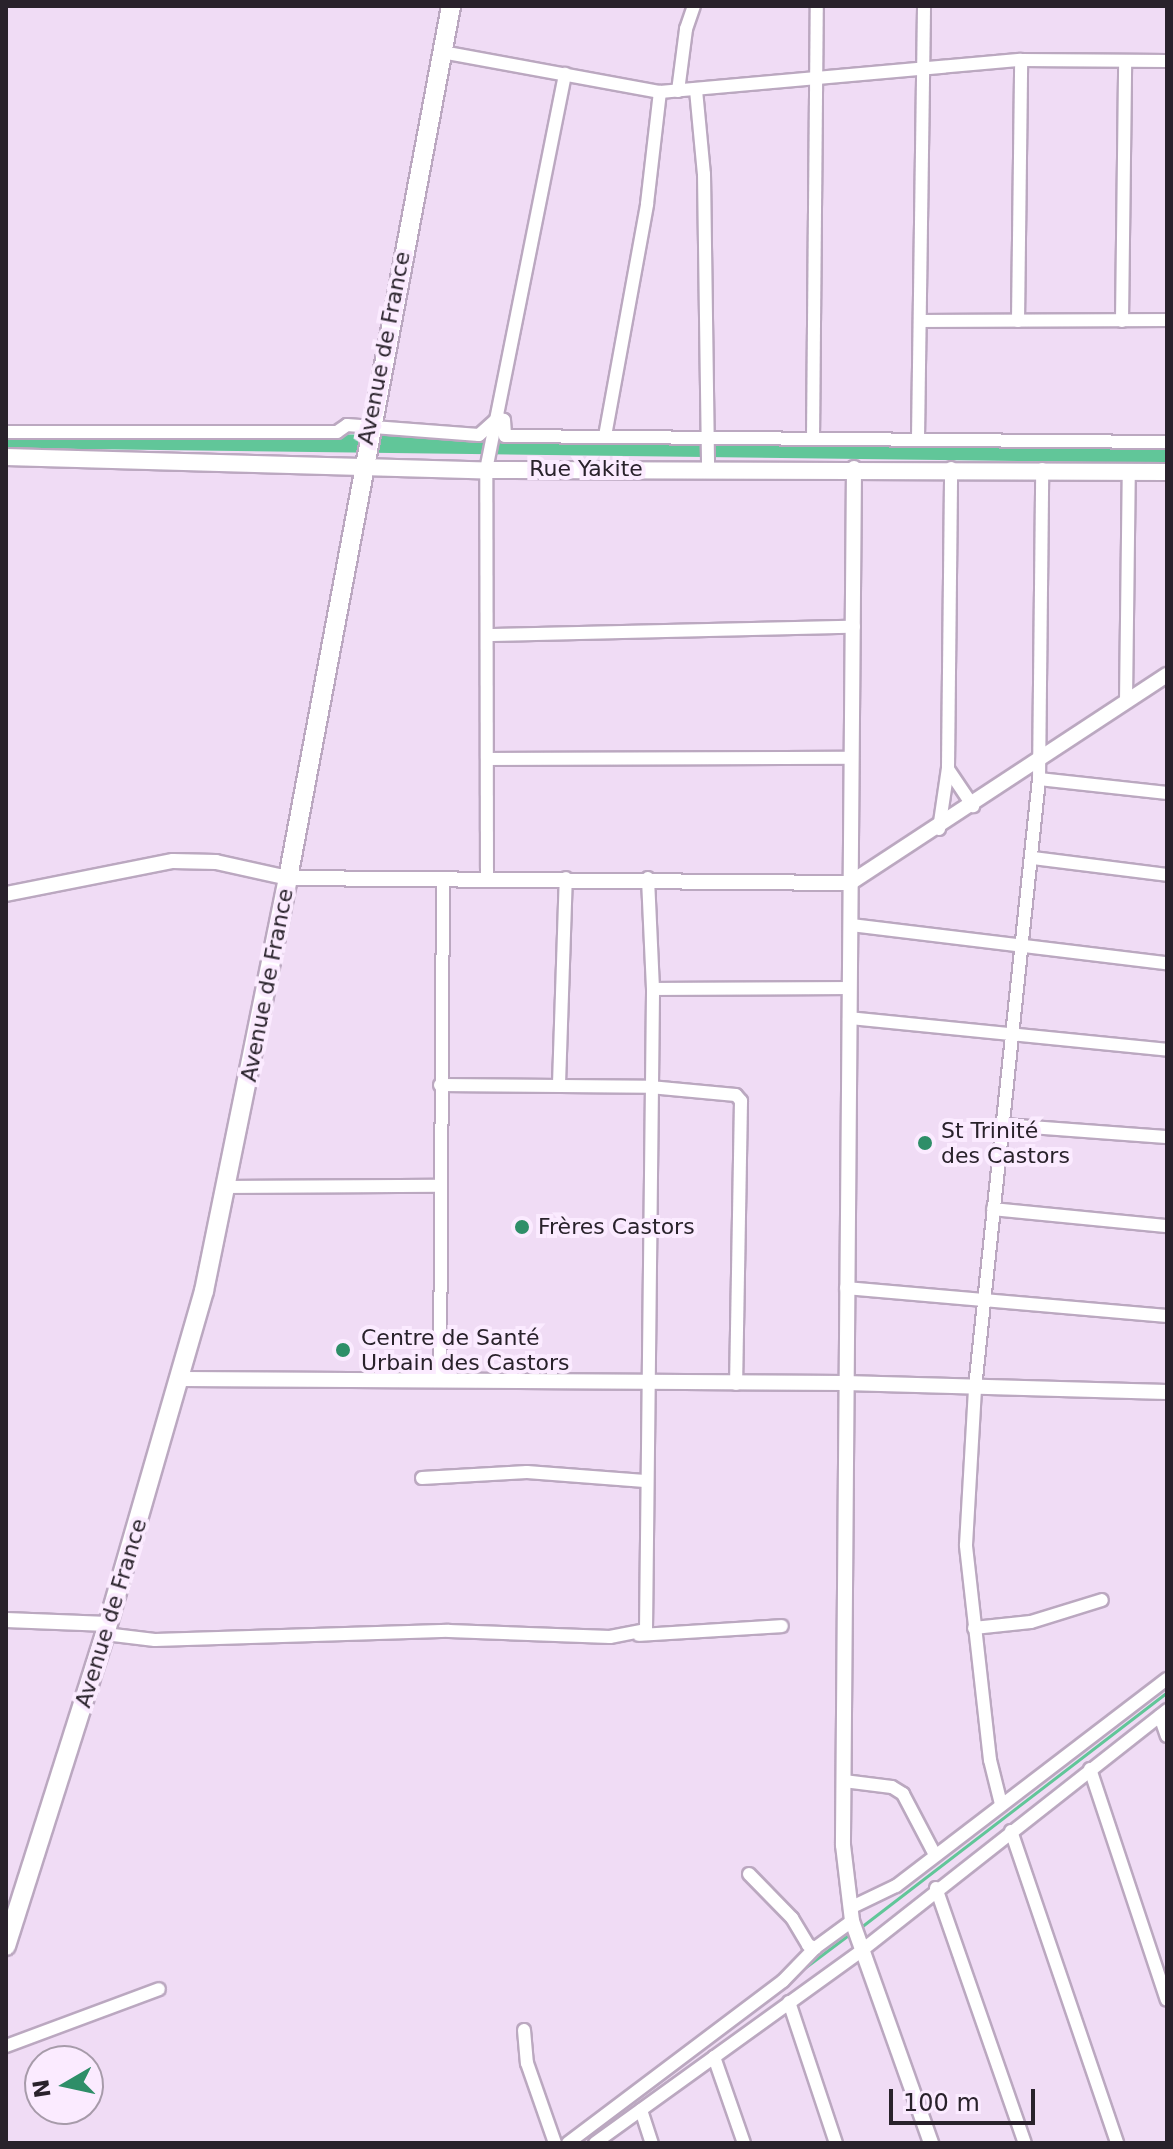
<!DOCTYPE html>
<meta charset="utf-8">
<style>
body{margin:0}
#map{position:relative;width:1173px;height:2149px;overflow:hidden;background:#f0dcf5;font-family:"DejaVu Sans",sans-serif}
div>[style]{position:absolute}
.stream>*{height:3px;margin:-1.5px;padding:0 1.5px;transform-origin:1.5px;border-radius:1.5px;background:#61c699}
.river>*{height:18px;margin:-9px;padding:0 9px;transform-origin:9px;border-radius:9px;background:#61c699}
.roads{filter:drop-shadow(2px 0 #bba8c0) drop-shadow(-2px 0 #bba8c0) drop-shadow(0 2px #bba8c0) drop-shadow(0 -2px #bba8c0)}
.minor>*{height:12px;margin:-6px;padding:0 6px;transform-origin:6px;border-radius:6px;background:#fff}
.tertiary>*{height:14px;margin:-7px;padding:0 7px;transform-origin:7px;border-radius:7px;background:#fff}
.secondary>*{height:16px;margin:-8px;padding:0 8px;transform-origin:8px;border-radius:8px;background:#fff}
.primary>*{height:18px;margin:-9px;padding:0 9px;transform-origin:9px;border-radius:9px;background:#fff}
.dots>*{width:22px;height:22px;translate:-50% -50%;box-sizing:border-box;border:4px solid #fbebff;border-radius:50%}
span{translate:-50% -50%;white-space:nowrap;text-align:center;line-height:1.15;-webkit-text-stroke:8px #fbebff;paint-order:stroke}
.street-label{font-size:22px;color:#29222b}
.poi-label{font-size:22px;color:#29222b}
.left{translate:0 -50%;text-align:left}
.frame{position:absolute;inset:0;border:8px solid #29222b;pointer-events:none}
.north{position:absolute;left:24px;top:2045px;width:80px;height:80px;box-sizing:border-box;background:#fbebff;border:2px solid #a79baa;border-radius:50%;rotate:261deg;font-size:22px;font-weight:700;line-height:32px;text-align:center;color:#29222b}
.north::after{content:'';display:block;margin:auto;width:28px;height:36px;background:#2e8e68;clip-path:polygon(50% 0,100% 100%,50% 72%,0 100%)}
.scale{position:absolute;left:889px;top:2089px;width:146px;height:36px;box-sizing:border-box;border:4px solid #29222b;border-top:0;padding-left:10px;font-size:24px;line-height:28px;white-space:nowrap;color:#29222b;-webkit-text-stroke:6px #fbebff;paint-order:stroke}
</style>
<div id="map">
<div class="stream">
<i style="left:861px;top:1927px;width:386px;rotate:-37.5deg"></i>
<i style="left:803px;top:1969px;width:60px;rotate:-36.9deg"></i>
</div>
<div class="river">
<i style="left:6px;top:439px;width:1161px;rotate:0.74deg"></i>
</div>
<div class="roads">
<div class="minor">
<i style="left:442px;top:52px;width:222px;rotate:10.4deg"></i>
<i style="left:660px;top:92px;width:362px;rotate:-5.1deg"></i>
<i style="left:1021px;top:60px;width:146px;rotate:0.4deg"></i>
<i style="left:696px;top:90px;width:84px;rotate:84.6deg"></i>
<i style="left:704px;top:174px;width:295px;rotate:89.2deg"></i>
<i style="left:678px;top:91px;width:63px;rotate:-82.6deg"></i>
<i style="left:686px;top:29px;width:24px;rotate:-71deg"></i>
<i style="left:921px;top:321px;width:246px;rotate:-0.2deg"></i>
<i style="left:1018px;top:321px;width:261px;rotate:-89.3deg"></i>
<i style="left:1122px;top:321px;width:260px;rotate:-89.3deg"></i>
<i style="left:6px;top:432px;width:331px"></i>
<i style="left:337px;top:432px;width:12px;rotate:-35deg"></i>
<i style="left:347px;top:425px;width:132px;rotate:4.3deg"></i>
<i style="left:479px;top:435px;width:25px;rotate:-42deg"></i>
<i style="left:498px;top:418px;width:6px;rotate:18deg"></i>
<i style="left:504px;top:420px;width:16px;rotate:86deg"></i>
<i style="left:505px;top:436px;width:662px;rotate:0.52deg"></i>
<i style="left:605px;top:436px;width:236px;rotate:-79.7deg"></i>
<i style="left:647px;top:204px;width:113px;rotate:-83.4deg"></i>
<i style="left:918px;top:438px;width:432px;rotate:-89.2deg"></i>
<i style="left:813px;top:439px;width:433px;rotate:-89.5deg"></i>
<i style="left:488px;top:635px;width:366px;rotate:-1.3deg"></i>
<i style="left:1126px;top:701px;width:230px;rotate:-89.3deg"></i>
<i style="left:487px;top:759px;width:364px;rotate:-0.2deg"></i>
<i style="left:948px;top:769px;width:45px;rotate:56deg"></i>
<i style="left:1039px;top:779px;width:129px;rotate:6.2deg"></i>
<i style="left:939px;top:829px;width:62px;rotate:-81.6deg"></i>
<i style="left:948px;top:768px;width:300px;rotate:-89.4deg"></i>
<i style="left:1033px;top:858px;width:135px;rotate:7.2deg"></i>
<i style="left:487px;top:878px;width:408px;rotate:-90.1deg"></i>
<i style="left:486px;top:470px;width:404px;rotate:-78.7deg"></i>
<i style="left:851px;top:925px;width:318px;rotate:6.9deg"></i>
<i style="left:653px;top:989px;width:196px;rotate:-0.3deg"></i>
<i style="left:849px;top:1018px;width:320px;rotate:5.7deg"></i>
<i style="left:559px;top:1084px;width:206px;rotate:-88.1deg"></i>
<i style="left:440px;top:1085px;width:210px;rotate:0.5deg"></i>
<i style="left:650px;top:1087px;width:86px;rotate:5.3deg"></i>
<i style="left:736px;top:1095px;width:8px;rotate:50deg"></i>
<i style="left:741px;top:1101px;width:283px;rotate:91deg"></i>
<i style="left:1003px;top:1125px;width:164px;rotate:4.2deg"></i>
<i style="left:227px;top:1187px;width:210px;rotate:-0.3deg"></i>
<i style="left:993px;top:1209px;width:175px;rotate:5.6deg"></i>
<i style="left:846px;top:1288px;width:322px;rotate:5deg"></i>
<i style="left:440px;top:1380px;width:501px;rotate:-89.66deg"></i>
<i style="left:422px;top:1478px;width:105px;rotate:-3.3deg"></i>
<i style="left:527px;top:1472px;width:118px;rotate:4.4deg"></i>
<i style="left:974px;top:1628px;width:57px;rotate:-6deg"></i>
<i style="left:1031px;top:1622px;width:74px;rotate:-17.2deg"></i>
<i style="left:105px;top:1634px;width:50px;rotate:6.8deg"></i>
<i style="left:155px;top:1640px;width:294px;rotate:-1.8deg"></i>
<i style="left:449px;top:1631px;width:161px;rotate:2.1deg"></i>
<i style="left:610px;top:1637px;width:37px;rotate:-11deg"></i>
<i style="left:646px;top:1630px;width:641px;rotate:-89.37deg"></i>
<i style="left:653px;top:989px;width:111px;rotate:-92.6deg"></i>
<i style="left:639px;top:1635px;width:143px;rotate:-3.6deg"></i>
<i style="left:1160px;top:1716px;width:21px;rotate:71deg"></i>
<i style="left:1090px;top:1769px;width:243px;rotate:71.6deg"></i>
<i style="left:844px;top:1781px;width:48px;rotate:7.1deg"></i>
<i style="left:892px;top:1787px;width:13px;rotate:32deg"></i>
<i style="left:903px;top:1794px;width:67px;rotate:62.3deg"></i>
<i style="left:1001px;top:1804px;width:45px;rotate:-104deg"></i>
<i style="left:990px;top:1760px;width:216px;rotate:-96.4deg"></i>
<i style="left:966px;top:1545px;width:157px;rotate:-86.7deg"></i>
<i style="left:975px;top:1388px;width:612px;rotate:-84deg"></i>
<i style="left:1039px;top:779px;width:310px;rotate:-89.4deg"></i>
<i style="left:1011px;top:1831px;width:330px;rotate:71.2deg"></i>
<i style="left:749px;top:1874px;width:62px;rotate:45.7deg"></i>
<i style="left:792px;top:1918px;width:31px;rotate:59deg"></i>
<i style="left:808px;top:1945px;width:8px;rotate:23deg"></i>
<i style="left:815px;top:1948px;width:46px;rotate:-36.1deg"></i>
<i style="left:936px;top:1888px;width:270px;rotate:70.8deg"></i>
<i style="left:850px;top:1908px;width:51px;rotate:-25.6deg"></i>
<i style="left:896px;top:1886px;width:341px;rotate:-37.4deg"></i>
<i style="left:789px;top:2002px;width:149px;rotate:71.6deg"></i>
<i style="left:524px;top:2030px;width:33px;rotate:85deg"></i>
<i style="left:527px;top:2063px;width:85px;rotate:70.7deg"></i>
<i style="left:6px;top:2046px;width:163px;rotate:-20.4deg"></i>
<i style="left:714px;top:2057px;width:91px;rotate:70.8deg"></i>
<i style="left:641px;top:2110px;width:35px;rotate:72deg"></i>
<i style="left:568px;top:2143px;width:269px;rotate:-37deg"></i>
<i style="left:783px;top:1981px;width:46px;rotate:-45.9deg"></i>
<i style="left:595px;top:2143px;width:328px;rotate:-35.8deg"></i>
<i style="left:861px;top:1951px;width:390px;rotate:-38.2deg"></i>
</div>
<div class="tertiary">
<i style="left:854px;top:468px;width:1377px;rotate:90.46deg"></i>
<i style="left:843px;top:1845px;width:77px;rotate:83.2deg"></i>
<i style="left:852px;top:1921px;width:236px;rotate:70.4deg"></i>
<i style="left:6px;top:894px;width:170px;rotate:-11.2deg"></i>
<i style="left:173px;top:861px;width:43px;rotate:1.3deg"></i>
<i style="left:216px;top:862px;width:74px;rotate:12.5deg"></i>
<i style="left:288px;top:878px;width:562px;rotate:0.51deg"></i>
<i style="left:850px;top:883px;width:379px;rotate:-33.3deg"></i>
<i style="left:182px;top:1379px;width:663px;rotate:0.35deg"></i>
<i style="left:845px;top:1383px;width:322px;rotate:1.6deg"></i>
<i style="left:6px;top:1620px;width:102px;rotate:2.2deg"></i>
</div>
<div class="secondary">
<i style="left:6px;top:457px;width:480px;rotate:1.6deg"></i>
<i style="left:486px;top:470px;width:681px;rotate:0.17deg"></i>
</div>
<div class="primary">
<i style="left:6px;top:1946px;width:327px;rotate:-72.4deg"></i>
<i style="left:105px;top:1634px;width:357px;rotate:-73.9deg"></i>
<i style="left:204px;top:1291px;width:421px;rotate:-78.5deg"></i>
<i style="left:288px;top:878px;width:887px;rotate:-79.41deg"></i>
</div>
</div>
<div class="dots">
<i style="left:925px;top:1143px;background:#2e8e68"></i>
<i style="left:522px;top:1227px;background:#2e8e68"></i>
<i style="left:343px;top:1350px;background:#2e8e68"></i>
</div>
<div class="street-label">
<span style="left:384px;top:348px;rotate:-79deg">Avenue de France</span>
<span style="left:586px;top:469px">Rue Yakite</span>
<span style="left:267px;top:985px;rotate:-79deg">Avenue de France</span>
<span style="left:111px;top:1613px;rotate:-73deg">Avenue de France</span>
</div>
<div class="poi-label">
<span class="left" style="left:941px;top:1143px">St Trinité<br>des Castors</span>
<span class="left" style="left:538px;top:1227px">Frères Castors</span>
<span class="left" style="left:361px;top:1350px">Centre de Santé<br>Urbain des Castors</span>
</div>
<div class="frame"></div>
<div class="north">N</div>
<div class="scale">100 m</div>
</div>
